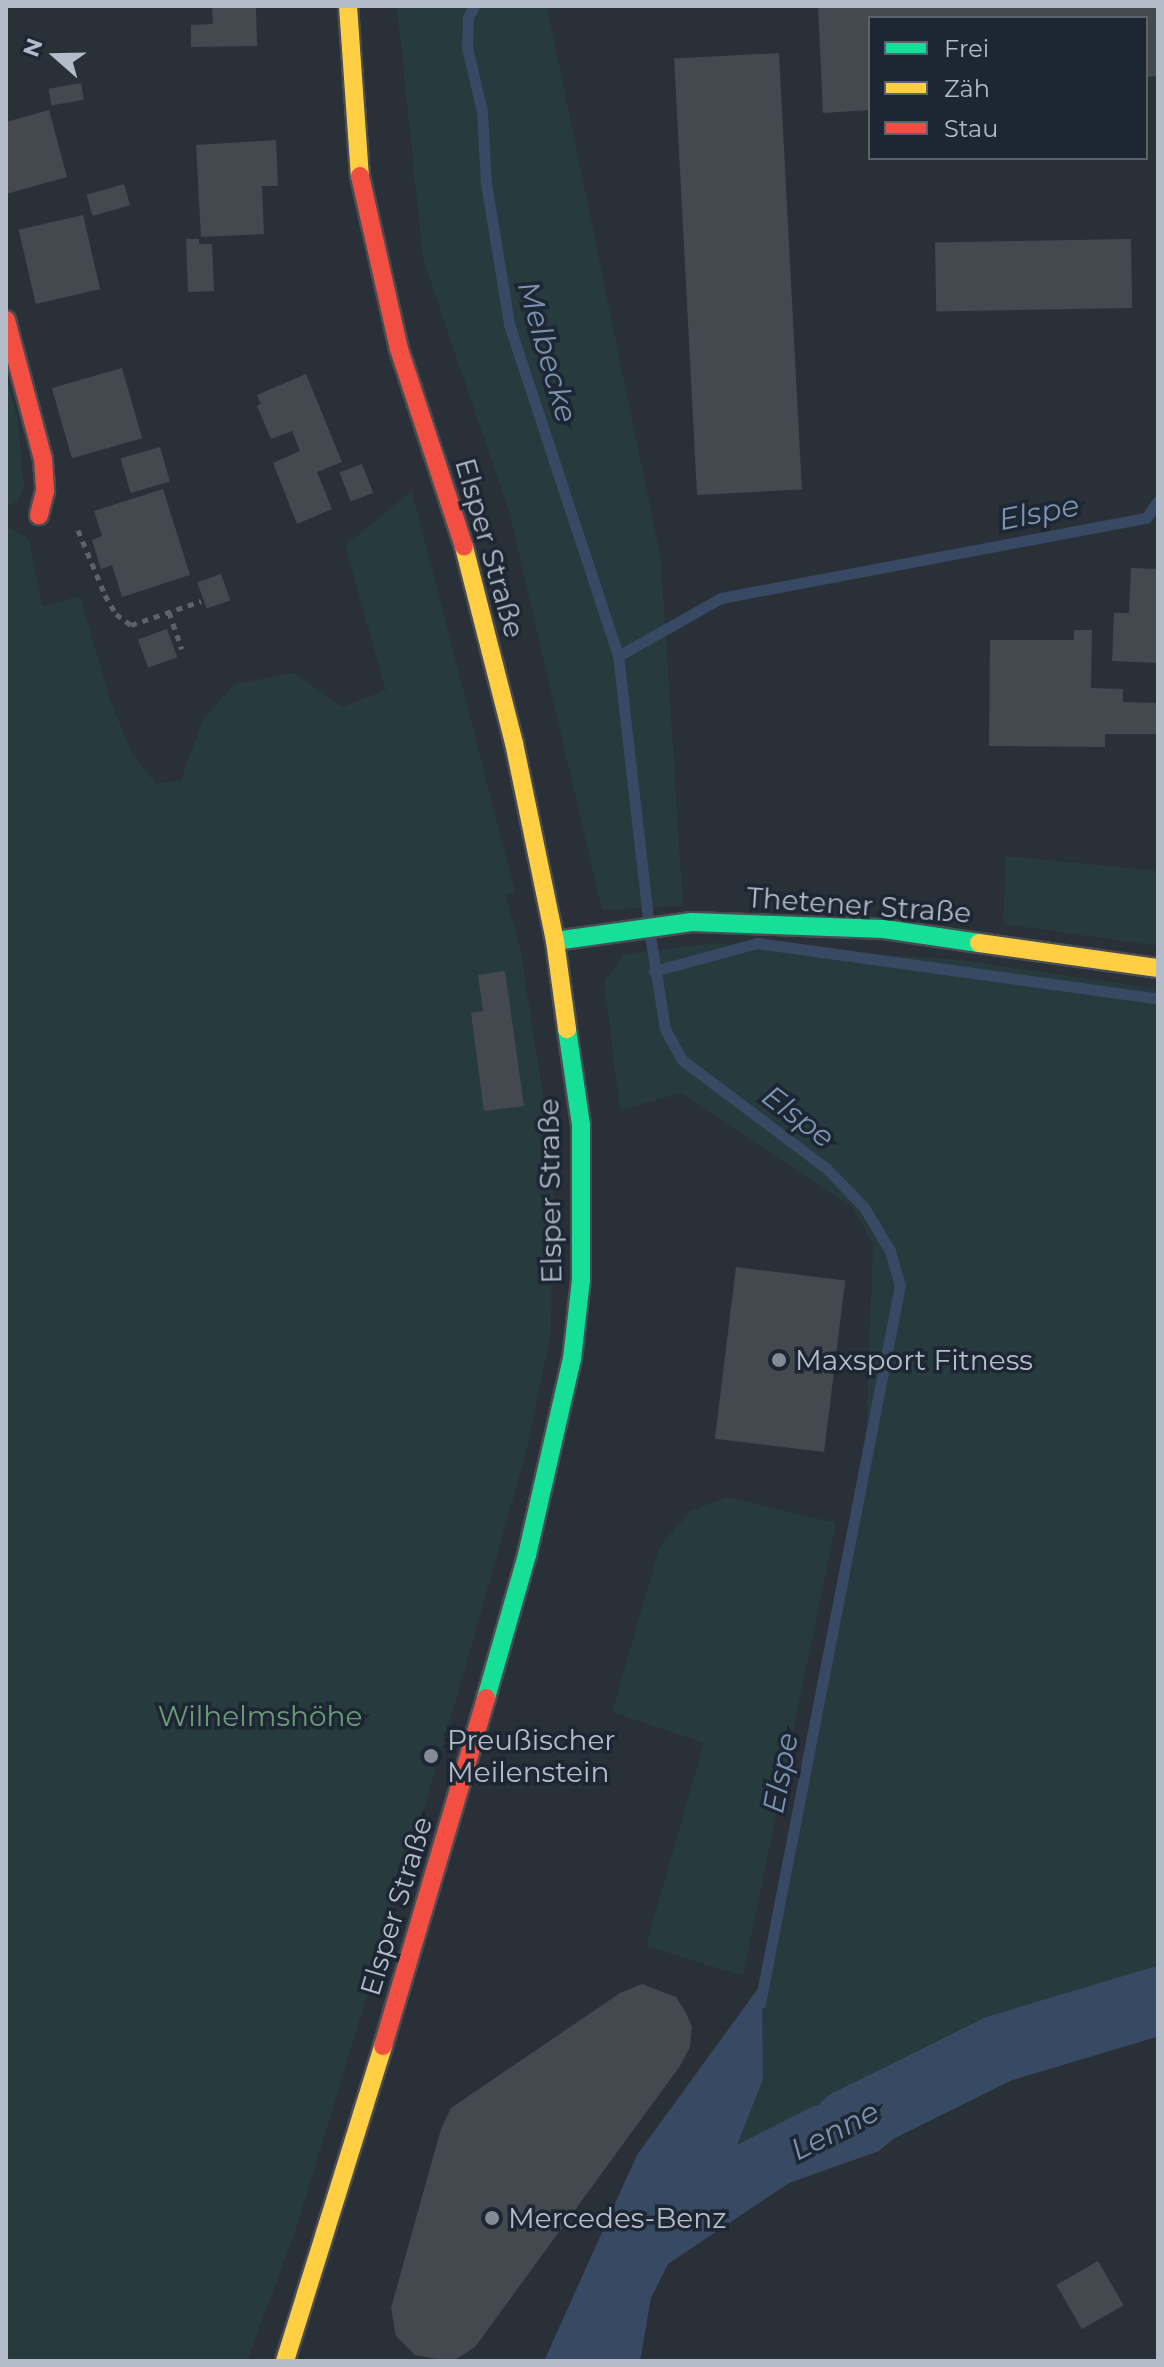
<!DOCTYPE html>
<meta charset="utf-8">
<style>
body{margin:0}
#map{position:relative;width:1164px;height:2367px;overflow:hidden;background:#2a3038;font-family:Montserrat,sans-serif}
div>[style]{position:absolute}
.green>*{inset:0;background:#273a3e}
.water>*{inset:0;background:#384963}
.stream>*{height:11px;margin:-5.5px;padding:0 5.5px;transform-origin:5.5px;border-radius:5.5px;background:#384963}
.river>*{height:68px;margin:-34px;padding:0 34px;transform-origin:34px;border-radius:34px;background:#384963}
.building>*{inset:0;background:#444950;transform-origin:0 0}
.path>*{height:5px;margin-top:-2.5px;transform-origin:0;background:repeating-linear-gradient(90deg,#5d636a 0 6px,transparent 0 12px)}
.roads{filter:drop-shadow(2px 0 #484c53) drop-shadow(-2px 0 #484c53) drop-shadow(0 2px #484c53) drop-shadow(0 -2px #484c53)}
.fast>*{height:18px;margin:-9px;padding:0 9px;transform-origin:9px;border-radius:9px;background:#16e098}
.slow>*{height:18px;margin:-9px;padding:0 9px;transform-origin:9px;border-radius:9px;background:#ffcf43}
.jam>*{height:18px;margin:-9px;padding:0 9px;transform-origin:9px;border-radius:9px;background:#f24e42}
.dots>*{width:22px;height:22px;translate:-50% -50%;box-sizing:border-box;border:4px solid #1d2633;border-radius:50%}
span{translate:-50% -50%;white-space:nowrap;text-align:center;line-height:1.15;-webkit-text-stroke:7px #1d2633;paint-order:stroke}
.street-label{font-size:28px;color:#b4bcc9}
.poi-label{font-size:28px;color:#b4bcc9}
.left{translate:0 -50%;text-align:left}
.park-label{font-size:28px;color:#6b9a76}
.water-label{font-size:30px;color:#7c92b1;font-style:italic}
.frame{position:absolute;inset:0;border:8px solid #b4bcc9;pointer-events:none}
.legend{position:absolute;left:868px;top:16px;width:280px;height:144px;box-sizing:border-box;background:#1d2633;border:2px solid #59626f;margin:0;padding:10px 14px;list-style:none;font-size:24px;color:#b4bcc9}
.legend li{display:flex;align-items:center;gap:16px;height:40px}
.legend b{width:40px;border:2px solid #59626f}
.north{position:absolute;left:16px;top:16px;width:80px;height:80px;-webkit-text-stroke:6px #1d2633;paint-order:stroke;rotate:290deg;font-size:22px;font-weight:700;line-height:32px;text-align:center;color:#b4bcc9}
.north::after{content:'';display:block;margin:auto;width:28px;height:36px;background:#b4bcc9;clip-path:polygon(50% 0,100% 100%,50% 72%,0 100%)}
</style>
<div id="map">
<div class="green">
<i style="clip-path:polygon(397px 6px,547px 6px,661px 560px,683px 906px,602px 910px,509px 511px,423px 259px)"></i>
<i style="clip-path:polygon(6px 376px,18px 421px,24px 488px,18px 500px,6px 507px)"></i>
<i style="clip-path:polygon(412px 491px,515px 892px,505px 895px,520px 947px,550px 1140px,553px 1184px,551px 1332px,527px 1449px,447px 1732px,296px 2229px,247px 2361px,6px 2361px,6px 526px,29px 539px,42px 606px,80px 596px,110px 700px,132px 753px,156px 784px,181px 780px,203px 720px,234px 684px,294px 673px,342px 707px,386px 690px,345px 546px)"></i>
<i style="clip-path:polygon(1006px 856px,1158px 871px,1158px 946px,1003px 924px)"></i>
<i style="clip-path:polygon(715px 943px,961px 960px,1158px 989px,1158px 2021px,970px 2075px,814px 2106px,736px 2146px,763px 2079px,762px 1983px,822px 1702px,866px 1443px,873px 1244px,853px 1208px,681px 1093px,620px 1110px,604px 981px,625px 954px)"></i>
<i style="clip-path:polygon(728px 1497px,836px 1523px,743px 1976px,646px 1946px,704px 1743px,612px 1712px,660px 1546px,691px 1511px)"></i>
</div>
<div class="water">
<i style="clip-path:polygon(762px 1983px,763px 2079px,737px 2145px,814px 2106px,970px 2075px,879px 2151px,789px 2183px,668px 2264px,651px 2298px,640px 2361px,544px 2361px,637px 2155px)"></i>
</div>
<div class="stream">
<i style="left:474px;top:6px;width:13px;rotate:117deg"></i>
<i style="left:468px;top:18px;width:29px;rotate:92deg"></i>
<i style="left:467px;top:47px;width:67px;rotate:77deg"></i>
<i style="left:482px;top:112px;width:71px;rotate:86.8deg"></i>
<i style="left:486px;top:183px;width:143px;rotate:80.7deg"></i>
<i style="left:509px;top:324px;width:349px;rotate:71.8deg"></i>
<i style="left:648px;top:918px;width:264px;rotate:-96.5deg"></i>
<i style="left:618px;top:656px;width:118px;rotate:-29.4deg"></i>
<i style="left:721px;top:598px;width:432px;rotate:-10.7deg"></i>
<i style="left:1146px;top:518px;width:21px;rotate:-55deg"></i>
<i style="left:650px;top:935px;width:95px;rotate:80.9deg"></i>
<i style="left:665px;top:1029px;width:35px;rotate:61deg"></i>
<i style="left:682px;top:1060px;width:181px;rotate:36.9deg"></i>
<i style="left:827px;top:1169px;width:53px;rotate:45.8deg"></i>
<i style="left:864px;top:1207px;width:51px;rotate:59.4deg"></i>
<i style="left:890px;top:1251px;width:35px;rotate:74deg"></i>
<i style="left:900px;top:1285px;width:732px;rotate:101.03deg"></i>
<i style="left:654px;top:971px;width:107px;rotate:-15.2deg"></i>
<i style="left:757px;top:943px;width:405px;rotate:7.9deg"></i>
</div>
<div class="river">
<i style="left:847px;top:2124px;width:169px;rotate:-26.4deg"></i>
<i style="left:998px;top:2049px;width:167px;rotate:-16.7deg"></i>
</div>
<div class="building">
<i style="clip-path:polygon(212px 6px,256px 6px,257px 46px,191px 47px,191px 25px,213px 24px)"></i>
<i style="clip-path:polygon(842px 6px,1158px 6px,1158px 76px,1146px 77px,1146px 18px,870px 18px,870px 110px,823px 113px,818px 7px)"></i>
<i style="left:779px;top:53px;width:437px;height:105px;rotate:87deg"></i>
<i style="left:81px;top:83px;width:17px;height:33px;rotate:80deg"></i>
<i style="clip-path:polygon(49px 110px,67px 177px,6px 194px,6px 122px)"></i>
<i style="clip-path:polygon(276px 140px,278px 186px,262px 186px,264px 234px,201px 237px,196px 145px)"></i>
<i style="left:124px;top:184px;width:22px;height:39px;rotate:74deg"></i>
<i style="left:83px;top:215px;width:76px;height:66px;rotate:77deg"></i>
<i style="clip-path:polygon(186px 239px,199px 239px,199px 244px,212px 244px,214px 291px,188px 292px)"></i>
<i style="left:1131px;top:239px;width:69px;height:196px;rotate:89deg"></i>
<i style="left:122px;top:368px;width:73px;height:73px;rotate:74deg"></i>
<i style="clip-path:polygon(306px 374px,342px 462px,317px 472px,332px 509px,297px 524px,273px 463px,300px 451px,292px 431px,271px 439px,257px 406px,261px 404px,257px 395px)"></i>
<i style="left:160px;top:447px;width:36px;height:41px;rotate:74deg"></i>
<i style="left:362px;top:464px;width:31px;height:24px;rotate:69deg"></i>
<i style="clip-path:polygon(163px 489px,190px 575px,122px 597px,112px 565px,101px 569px,92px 540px,102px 536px,94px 511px)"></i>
<i style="clip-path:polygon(1131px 568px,1158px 569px,1158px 663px,1112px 661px,1114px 613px,1129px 613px)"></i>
<i style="left:221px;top:574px;width:28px;height:25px;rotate:71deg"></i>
<i style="left:167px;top:629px;width:30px;height:31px;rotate:70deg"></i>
<i style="clip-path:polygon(1074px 630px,1092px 630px,1091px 688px,1123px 689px,1123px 702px,1158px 703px,1158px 734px,1105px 734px,1105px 747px,989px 746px,990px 640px,1074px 640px)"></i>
<i style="clip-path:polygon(505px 971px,524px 1106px,484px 1111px,471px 1013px,483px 1011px,478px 975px)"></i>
<i style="left:736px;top:1267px;width:110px;height:173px;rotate:7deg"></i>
<i style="clip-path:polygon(642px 1984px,676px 1997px,686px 2013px,692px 2027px,690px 2047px,680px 2066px,475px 2347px,458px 2358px,446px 2361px,415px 2355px,396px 2336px,391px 2308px,441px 2129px,451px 2108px,620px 1993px)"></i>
<i style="left:1098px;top:2261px;width:51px;height:48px;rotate:60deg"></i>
</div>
<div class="path">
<i style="left:78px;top:530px;width:70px;rotate:67.4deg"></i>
<i style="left:105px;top:595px;width:22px;rotate:60deg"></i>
<i style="left:116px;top:614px;width:19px;rotate:36deg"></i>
<i style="left:131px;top:625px;width:74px;rotate:-18.9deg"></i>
<i style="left:169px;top:612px;width:39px;rotate:71deg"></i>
</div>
<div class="roads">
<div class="fast">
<i style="left:555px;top:941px;width:138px;rotate:-7.9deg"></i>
<i style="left:692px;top:922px;width:192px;rotate:2.1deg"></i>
<i style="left:884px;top:929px;width:96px;rotate:8.4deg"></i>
<i style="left:486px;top:1698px;width:149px;rotate:-74deg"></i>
<i style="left:527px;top:1555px;width:201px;rotate:-77.1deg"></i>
<i style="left:572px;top:1359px;width:80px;rotate:-83.5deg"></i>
<i style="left:581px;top:1280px;width:155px;rotate:-90deg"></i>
<i style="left:581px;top:1125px;width:97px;rotate:-98.3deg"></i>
</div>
<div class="slow">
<i style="left:348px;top:6px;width:170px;rotate:86deg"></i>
<i style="left:464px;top:547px;width:202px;rotate:75.7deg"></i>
<i style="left:514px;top:743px;width:202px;rotate:78.3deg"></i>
<i style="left:555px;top:941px;width:89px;rotate:82.2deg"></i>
<i style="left:979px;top:943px;width:181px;rotate:8deg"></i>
<i style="left:285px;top:2361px;width:330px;rotate:-72.7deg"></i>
</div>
<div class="jam">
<i style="left:360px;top:176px;width:177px;rotate:77.3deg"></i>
<i style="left:399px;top:349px;width:208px;rotate:71.8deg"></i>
<i style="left:6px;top:320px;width:144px;rotate:75.1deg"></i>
<i style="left:43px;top:459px;width:32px;rotate:86deg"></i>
<i style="left:45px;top:491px;width:25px;rotate:104deg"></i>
<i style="left:383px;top:2046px;width:363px;rotate:-73.5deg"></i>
</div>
</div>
<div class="dots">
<i style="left:779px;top:1360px;background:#848b96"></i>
<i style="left:431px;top:1756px;background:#848b96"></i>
<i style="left:492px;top:2218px;background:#848b96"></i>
</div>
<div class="street-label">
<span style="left:490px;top:548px;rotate:74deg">Elsper Straße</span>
<span style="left:859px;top:905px;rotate:4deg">Thetener Straße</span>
<span style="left:550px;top:1191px;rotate:-91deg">Elsper Straße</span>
<span style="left:396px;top:1906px;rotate:-73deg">Elsper Straße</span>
</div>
<div class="poi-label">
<span class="left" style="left:795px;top:1360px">Maxsport Fitness</span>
<span class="left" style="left:447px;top:1756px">Preußischer<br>Meilenstein</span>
<span class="left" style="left:508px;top:2218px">Mercedes-Benz</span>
</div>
<div class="park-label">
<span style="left:260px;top:1716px">Wilhelmshöhe</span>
</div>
<div class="water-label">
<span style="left:547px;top:352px;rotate:74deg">Melbecke</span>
<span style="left:1039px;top:513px;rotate:-11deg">Elspe</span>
<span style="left:798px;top:1117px;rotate:37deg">Elspe</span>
<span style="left:781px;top:1773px;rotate:-79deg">Elspe</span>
<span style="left:835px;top:2131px;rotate:-27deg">Lenne</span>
</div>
<div class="frame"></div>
<ul class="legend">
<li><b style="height:10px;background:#16e098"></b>Frei</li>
<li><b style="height:10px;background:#ffcf43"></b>Zäh</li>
<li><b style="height:10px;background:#f24e42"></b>Stau</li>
</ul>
<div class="north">N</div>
</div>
